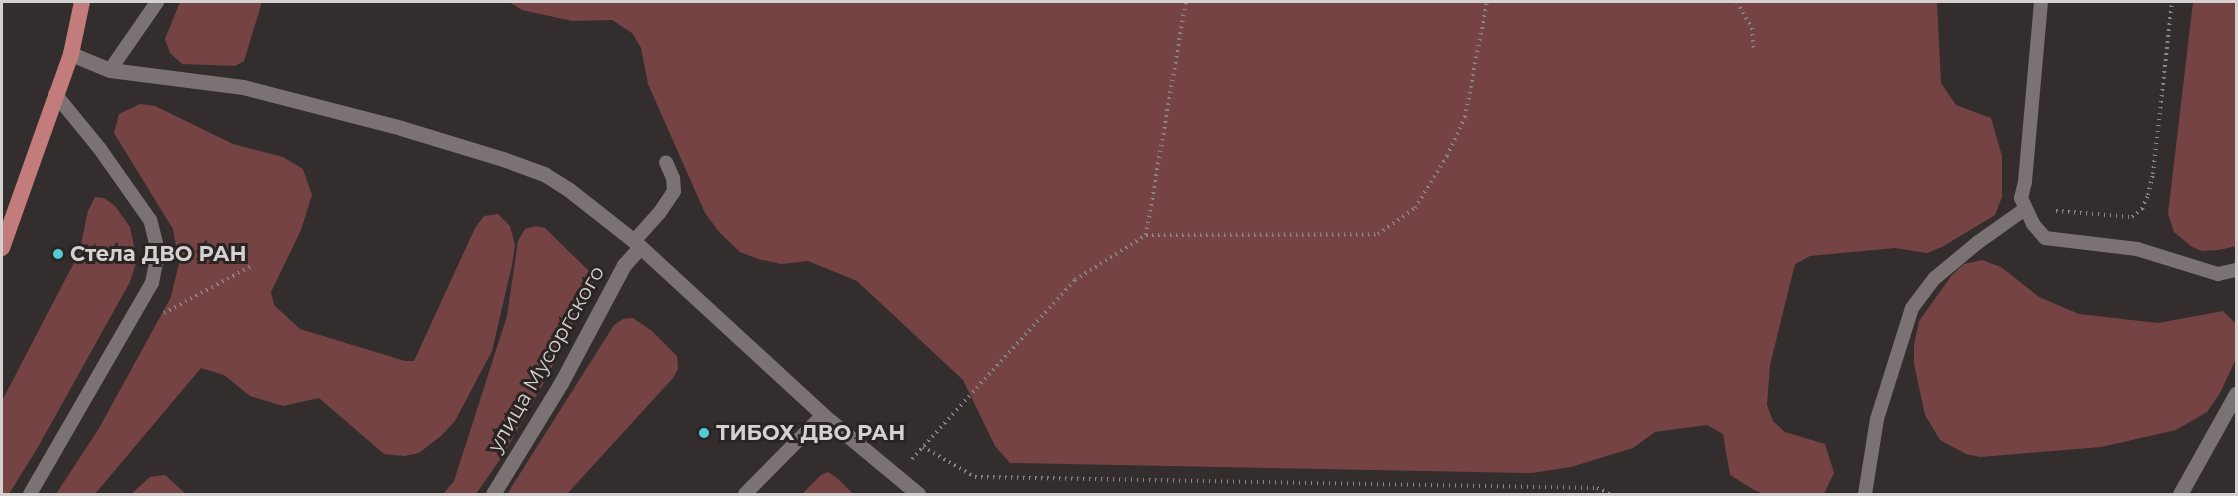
<!DOCTYPE html>
<meta charset="utf-8">
<style>
body{margin:0}
#map{position:relative;width:2238px;height:496px;overflow:hidden;background:#342d2d;font-family:Montserrat,sans-serif}
div>[style]{position:absolute}
.green>*{inset:0;background:#754343}
.path>*{height:4px;margin-top:-2px;transform-origin:0;background:repeating-linear-gradient(90deg,#8b8585 0 1.5px,transparent 0 6px)}
.service>*{height:14px;margin:-7px;padding:0 7px;transform-origin:7px;border-radius:7px;background:#7b7373}
.minor>*{height:15px;margin:-7.5px;padding:0 7.5px;transform-origin:7.5px;border-radius:7.5px;background:#7b7373}
.trunk>*{height:16px;margin:-8px;padding:0 8px;transform-origin:8px;border-radius:8px;background:#c37c7c}
.dots>*{width:16px;height:16px;translate:-50% -50%;box-sizing:border-box;border:3px solid #2a2423;border-radius:50%}
span{translate:-50% -50%;white-space:nowrap;text-align:center;line-height:1.15;-webkit-text-stroke:6px #2a2423;paint-order:stroke}
.poi-label{font-size:21px;color:#d6d1d1;font-weight:700}
.left{translate:0 -50%;text-align:left}
.street-label{font-size:21px;color:#d6d1d1}
.frame{position:absolute;inset:0;border:3px solid #d6d1d1;pointer-events:none}
</style>
<div id="map">
<div class="green">
<i style="clip-path:polygon(180px 2px,262px 2px,244px 61px,235px 66px,182px 64px,170px 53px,165px 39px)"></i>
<i style="clip-path:polygon(509px 2px,1937px 2px,1941px 83px,1956px 105px,1991px 118px,2002px 156px,2002px 197px,1995px 215px,1942px 247px,1927px 253px,1895px 248px,1810px 256px,1795px 264px,1770px 365px,1767px 405px,1773px 421px,1785px 432px,1825px 444px,1834px 473px,1824px 494px,1764px 494px,1754px 490px,1730px 475px,1723px 434px,1707px 425px,1655px 432px,1633px 448px,1571px 467px,1532px 473px,1010px 463px,995px 446px,963px 380px,857px 281px,808px 261px,781px 264px,758px 259px,740px 252px,720px 233px,705px 213px,648px 84px,641px 48px,632px 33px,612px 20px,572px 21px,522px 10px)"></i>
<i style="clip-path:polygon(2193px 2px,2236px 2px,2236px 246px,2219px 250px,2202px 251px,2192px 247px,2174px 232px,2168px 214px)"></i>
<i style="clip-path:polygon(140px 104px,155px 106px,233px 144px,283px 157px,303px 169px,312px 195px,301px 230px,271px 292px,274px 305px,300px 329px,405px 361px,414px 361px,475px 228px,484px 216px,498px 214px,510px 226px,515px 245px,512px 265px,492px 351px,455px 421px,442px 435px,419px 453px,404px 456px,384px 454px,319px 398px,283px 406px,250px 396px,224px 375px,201px 368px,95px 494px,56px 494px,98px 430px,171px 297px,179px 263px,173px 229px,114px 133px,119px 114px)"></i>
<i style="clip-path:polygon(95px 197px,104px 198px,115px 206px,130px 227px,137px 260px,130px 282px,38px 447px,9px 494px,2px 494px,2px 401px,79px 253px,88px 211px)"></i>
<i style="clip-path:polygon(536px 226px,545px 228px,590px 272px,593px 282px,547px 377px,503px 455px,476px 494px,443px 494px,454px 481px,507px 316px,518px 241px,525px 229px)"></i>
<i style="clip-path:polygon(1982px 260px,2001px 267px,2039px 297px,2079px 314px,2158px 323px,2223px 311px,2236px 324px,2236px 359px,2220px 393px,2207px 412px,2176px 430px,2101px 447px,1980px 457px,1966px 454px,1940px 440px,1925px 415px,1914px 364px,1914px 345px,1919px 321px,1952px 275px,1964px 264px)"></i>
<i style="clip-path:polygon(633px 318px,652px 331px,677px 356px,678px 369px,673px 378px,567px 494px,507px 494px,614px 325px,623px 319px)"></i>
<i style="clip-path:polygon(828px 472px,836px 477px,853px 494px,802px 494px,821px 475px)"></i>
<i style="clip-path:polygon(165px 475px,186px 494px,131px 494px,150px 477px)"></i>
</div>
<div class="path">
<i style="left:1737px;top:2px;width:30px;rotate:60deg"></i>
<i style="left:1752px;top:28px;width:21px;rotate:85deg"></i>
<i style="left:2056px;top:211px;width:76px;rotate:4.5deg"></i>
<i style="left:2132px;top:217px;width:13px;rotate:-39deg"></i>
<i style="left:2142px;top:209px;width:15px;rotate:-67deg"></i>
<i style="left:2148px;top:195px;width:22px;rotate:-77deg"></i>
<i style="left:2153px;top:174px;width:173px;rotate:-83.7deg"></i>
<i style="left:1146px;top:235px;width:236px;rotate:-80.3deg"></i>
<i style="left:164px;top:313px;width:99px;rotate:-28.4deg"></i>
<i style="left:923px;top:447px;width:60px;rotate:30deg"></i>
<i style="left:975px;top:477px;width:622px;rotate:1.01deg"></i>
<i style="left:1597px;top:488px;width:14px;rotate:25deg"></i>
<i style="left:912px;top:459px;width:242px;rotate:-47.7deg"></i>
<i style="left:1075px;top:280px;width:84px;rotate:-32.4deg"></i>
<i style="left:1146px;top:235px;width:232px;rotate:-0.2deg"></i>
<i style="left:1378px;top:234px;width:45px;rotate:-35.1deg"></i>
<i style="left:1415px;top:208px;width:61px;rotate:-58.4deg"></i>
<i style="left:1447px;top:156px;width:43px;rotate:-65.2deg"></i>
<i style="left:1465px;top:117px;width:117px;rotate:-79.2deg"></i>
</div>
<div class="service">
<i style="left:2041px;top:2px;width:181px;rotate:95.1deg"></i>
<i style="left:2025px;top:182px;width:16px;rotate:104deg"></i>
<i style="left:2021px;top:198px;width:29px;rotate:65deg"></i>
<i style="left:2033px;top:224px;width:18px;rotate:49deg"></i>
<i style="left:2045px;top:238px;width:93px;rotate:6.8deg"></i>
<i style="left:2137px;top:249px;width:85px;rotate:17.2deg"></i>
<i style="left:2218px;top:274px;width:18px;rotate:-13deg"></i>
<i style="left:110px;top:70px;width:83px;rotate:-55.3deg"></i>
<i style="left:634px;top:241px;width:39px;rotate:-48deg"></i>
<i style="left:660px;top:212px;width:25px;rotate:-56deg"></i>
<i style="left:674px;top:191px;width:13px;rotate:-94deg"></i>
<i style="left:673px;top:178px;width:17px;rotate:-114deg"></i>
<i style="left:30px;top:494px;width:244px;rotate:-60deg"></i>
<i style="left:152px;top:283px;width:33px;rotate:-79deg"></i>
<i style="left:158px;top:251px;width:32px;rotate:-104deg"></i>
<i style="left:150px;top:220px;width:87px;rotate:-125.2deg"></i>
<i style="left:100px;top:149px;width:71px;rotate:-129.3deg"></i>
<i style="left:745px;top:494px;width:111px;rotate:-45.4deg"></i>
<i style="left:1865px;top:494px;width:76px;rotate:-80.9deg"></i>
<i style="left:1877px;top:419px;width:116px;rotate:-72.5deg"></i>
<i style="left:1912px;top:308px;width:38px;rotate:-53deg"></i>
<i style="left:1935px;top:278px;width:55px;rotate:-39.8deg"></i>
<i style="left:1977px;top:243px;width:59px;rotate:-35.3deg"></i>
</div>
<div class="minor">
<i style="left:71px;top:54px;width:42px;rotate:22.3deg"></i>
<i style="left:110px;top:70px;width:134px;rotate:7.3deg"></i>
<i style="left:243px;top:87px;width:163px;rotate:14.5deg"></i>
<i style="left:401px;top:128px;width:107px;rotate:16.9deg"></i>
<i style="left:503px;top:159px;width:44px;rotate:20.1deg"></i>
<i style="left:544px;top:174px;width:28px;rotate:32deg"></i>
<i style="left:568px;top:189px;width:84px;rotate:38.2deg"></i>
<i style="left:634px;top:241px;width:257px;rotate:42.6deg"></i>
<i style="left:823px;top:415px;width:124px;rotate:39.7deg"></i>
<i style="left:493px;top:494px;width:130px;rotate:-58.5deg"></i>
<i style="left:561px;top:383px;width:134px;rotate:-61.9deg"></i>
<i style="left:624px;top:265px;width:24px;rotate:-48deg"></i>
<i style="left:2180px;top:494px;width:115px;rotate:-60.8deg"></i>
</div>
<div class="trunk">
<i style="left:2px;top:248px;width:206px;rotate:-70.4deg"></i>
<i style="left:71px;top:54px;width:53px;rotate:-78.1deg"></i>
</div>
<div class="dots">
<i style="left:58px;top:254px;background:#51ccd4"></i>
<i style="left:704px;top:433px;background:#51ccd4"></i>
</div>
<div class="poi-label">
<span class="left" style="left:70px;top:254px">Стела ДВО РАН</span>
<span class="left" style="left:716px;top:433px">ТИБОХ ДВО РАН</span>
</div>
<div class="street-label">
<span style="left:546px;top:359px;rotate:-60deg">улица Мусоргского</span>
</div>
<div class="frame"></div>
</div>
